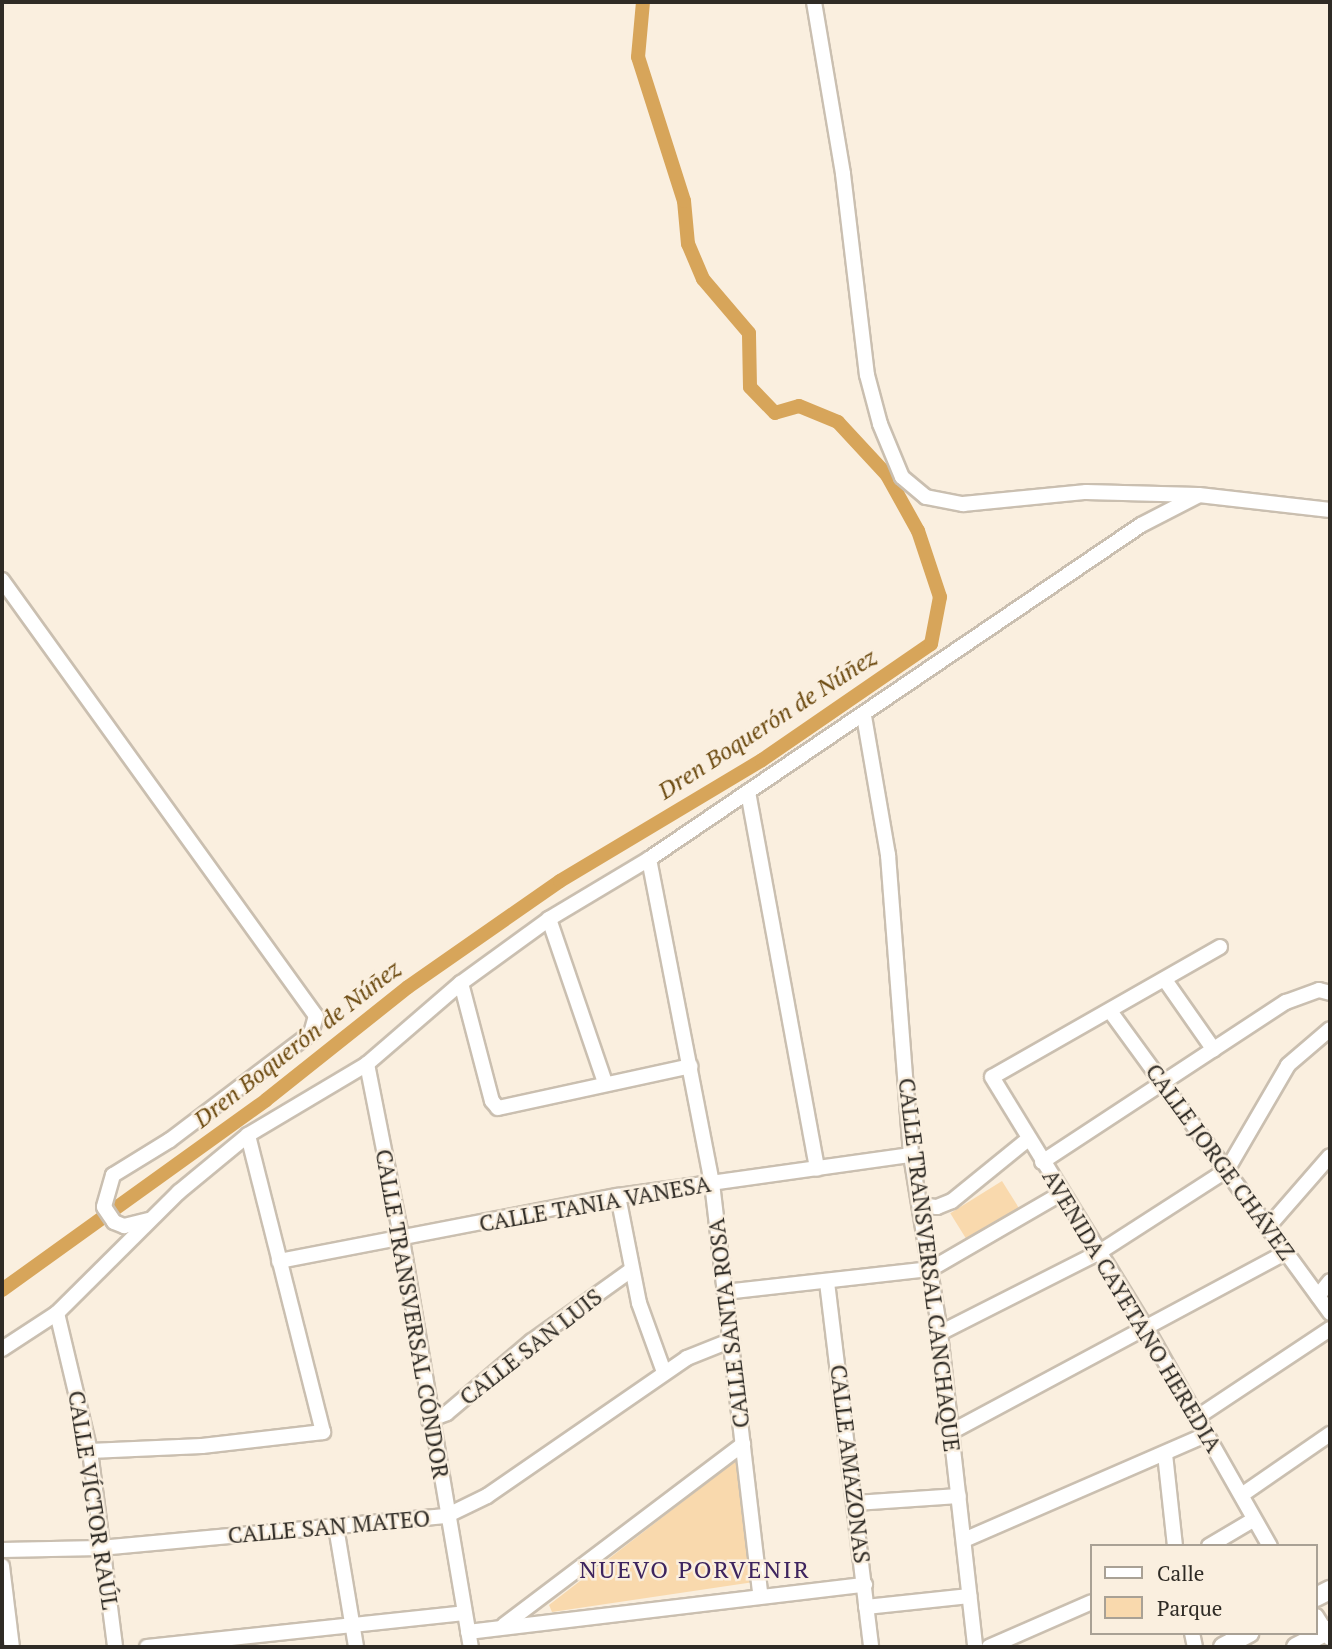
<!DOCTYPE html>
<meta charset="utf-8">
<style>
body{margin:0}
#map{position:relative;width:1332px;height:1649px;overflow:hidden;background:#faefdf;font-family:"PT Serif",serif}
div>[style]{position:absolute}
.green>*{inset:0;background:#f9d9ad;transform-origin:0 0}
.canal>*{height:14px;margin:-7px;padding:0 7px;transform-origin:7px;border-radius:7px;background:#d7a55a}
.roads{filter:drop-shadow(2px 0 #cabfb0) drop-shadow(-2px 0 #cabfb0) drop-shadow(0 2px #cabfb0) drop-shadow(0 -2px #cabfb0)}
.minor>*{height:14px;margin:-7px;padding:0 7px;transform-origin:7px;border-radius:7px;background:#fff}
.tertiary>*{height:18px;margin:-9px;padding:0 9px;transform-origin:9px;border-radius:9px;background:#fff}
span{translate:-50% -50%;white-space:nowrap;text-align:center;line-height:1.15;-webkit-text-stroke:5px #faefdf;paint-order:stroke}
.street-label{font-size:23px;color:#2f2b25}
.water-label{font-size:24px;color:#6c4a10;font-style:italic}
.neighbourhood-label{font-size:24px;color:#3d245e;letter-spacing:2px}
.frame{position:absolute;inset:0;border:4px solid #2f2b25;pointer-events:none}
.legend{position:absolute;left:1090px;top:1544px;width:228px;height:91px;box-sizing:border-box;background:#faefdf;border:2px solid #a9a195;margin:0;padding:9px 12px;list-style:none;font-size:21px;color:#2f2b25}
.legend li{display:flex;align-items:center;gap:14px;height:35px}
.legend b{width:35px;border:2px solid #a9a195}
</style>
<div id="map">
<div class="green">
<i style="left:1002px;top:1181px;width:32px;height:61px;rotate:58deg"></i>
<i style="clip-path:polygon(739px 1458px,754px 1582px,552px 1612px,549px 1605px)"></i>
</div>
<div class="canal">
<i style="left:2px;top:1290px;width:325px;rotate:-35.7deg"></i>
<i style="left:266px;top:1100px;width:181px;rotate:-38.5deg"></i>
<i style="left:408px;top:987px;width:185px;rotate:-34.9deg"></i>
<i style="left:560px;top:881px;width:235px;rotate:-30.9deg"></i>
<i style="left:762px;top:760px;width:205px;rotate:-34.5deg"></i>
<i style="left:931px;top:644px;width:48px;rotate:-79.2deg"></i>
<i style="left:940px;top:597px;width:70px;rotate:-108.4deg"></i>
<i style="left:918px;top:531px;width:64px;rotate:-119deg"></i>
<i style="left:887px;top:475px;width:72px;rotate:-132.8deg"></i>
<i style="left:838px;top:422px;width:42px;rotate:-157.7deg"></i>
<i style="left:799px;top:406px;width:25px;rotate:164deg"></i>
<i style="left:775px;top:413px;width:36px;rotate:-134deg"></i>
<i style="left:750px;top:387px;width:54px;rotate:-91.1deg"></i>
<i style="left:749px;top:333px;width:71px;rotate:-130.4deg"></i>
<i style="left:703px;top:279px;width:38px;rotate:-113deg"></i>
<i style="left:688px;top:244px;width:43px;rotate:-95.3deg"></i>
<i style="left:684px;top:201px;width:151px;rotate:-107.7deg"></i>
<i style="left:638px;top:57px;width:55px;rotate:-84.8deg"></i>
</div>
<div class="roads">
<div class="minor">
<i style="left:814px;top:2px;width:174px;rotate:80.4deg"></i>
<i style="left:843px;top:174px;width:202px;rotate:83.2deg"></i>
<i style="left:867px;top:375px;width:51px;rotate:75.1deg"></i>
<i style="left:880px;top:424px;width:57px;rotate:67.5deg"></i>
<i style="left:902px;top:477px;width:31px;rotate:40deg"></i>
<i style="left:926px;top:497px;width:38px;rotate:11deg"></i>
<i style="left:963px;top:504px;width:124px;rotate:-5.6deg"></i>
<i style="left:1086px;top:492px;width:112px;rotate:1.5deg"></i>
<i style="left:2px;top:580px;width:537px;rotate:54.24deg"></i>
<i style="left:316px;top:1016px;width:18px;rotate:106deg"></i>
<i style="left:311px;top:1033px;width:177px;rotate:142.8deg"></i>
<i style="left:170px;top:1140px;width:67px;rotate:148.4deg"></i>
<i style="left:113px;top:1175px;width:33px;rotate:106deg"></i>
<i style="left:104px;top:1207px;width:18px;rotate:56deg"></i>
<i style="left:114px;top:1222px;width:11px;rotate:22deg"></i>
<i style="left:124px;top:1226px;width:25px;rotate:-14deg"></i>
<i style="left:864px;top:716px;width:141px;rotate:80.2deg"></i>
<i style="left:888px;top:855px;width:301px;rotate:85.6deg"></i>
<i style="left:911px;top:1155px;width:180px;rotate:80.7deg"></i>
<i style="left:940px;top:1333px;width:316px;rotate:83.6deg"></i>
<i style="left:748px;top:792px;width:383px;rotate:79.6deg"></i>
<i style="left:649px;top:859px;width:330px;rotate:79deg"></i>
<i style="left:712px;top:1183px;width:414px;rotate:83.3deg"></i>
<i style="left:549px;top:919px;width:173px;rotate:71.1deg"></i>
<i style="left:1220px;top:947px;width:262px;rotate:150.3deg"></i>
<i style="left:992px;top:1077px;width:294px;rotate:58.5deg"></i>
<i style="left:1146px;top:1328px;width:251px;rotate:60.4deg"></i>
<i style="left:1165px;top:980px;width:85px;rotate:55deg"></i>
<i style="left:461px;top:983px;width:122px;rotate:75.3deg"></i>
<i style="left:492px;top:1101px;width:9px;rotate:49deg"></i>
<i style="left:498px;top:1108px;width:197px;rotate:-12.3deg"></i>
<i style="left:1110px;top:1011px;width:374px;rotate:53.9deg"></i>
<i style="left:367px;top:1064px;width:179px;rotate:78.8deg"></i>
<i style="left:402px;top:1240px;width:413px;rotate:80.4deg"></i>
<i style="left:1042px;top:1162px;width:292px;rotate:-33.3deg"></i>
<i style="left:1286px;top:1002px;width:35px;rotate:-20deg"></i>
<i style="left:1319px;top:990px;width:11px;rotate:15deg"></i>
<i style="left:618px;top:1196px;width:109px;rotate:78.9deg"></i>
<i style="left:639px;top:1303px;width:73px;rotate:70.1deg"></i>
<i style="left:922px;top:1205px;width:15px;rotate:8deg"></i>
<i style="left:937px;top:1207px;width:16px;rotate:-22deg"></i>
<i style="left:952px;top:1201px;width:97px;rotate:-39.1deg"></i>
<i style="left:1268px;top:1227px;width:94px;rotate:-48.9deg"></i>
<i style="left:279px;top:1261px;width:345px;rotate:-10.9deg"></i>
<i style="left:618px;top:1196px;width:296px;rotate:-8deg"></i>
<i style="left:827px;top:1282px;width:368px;rotate:83.1deg"></i>
<i style="left:725px;top:1292px;width:207px;rotate:-6.4deg"></i>
<i style="left:931px;top:1269px;width:151px;rotate:-30.1deg"></i>
<i style="left:1318px;top:1296px;width:19px;rotate:-51deg"></i>
<i style="left:57px;top:1313px;width:142px;rotate:76.6deg"></i>
<i style="left:90px;top:1451px;width:198px;rotate:82.7deg"></i>
<i style="left:940px;top:1333px;width:177px;rotate:-26.9deg"></i>
<i style="left:1098px;top:1253px;width:153px;rotate:-32.8deg"></i>
<i style="left:1227px;top:1170px;width:121px;rotate:-59.8deg"></i>
<i style="left:1288px;top:1065px;width:55px;rotate:-40.6deg"></i>
<i style="left:2px;top:1349px;width:66px;rotate:-33.2deg"></i>
<i style="left:57px;top:1313px;width:172px;rotate:-44.8deg"></i>
<i style="left:179px;top:1192px;width:89px;rotate:-39.6deg"></i>
<i style="left:248px;top:1135px;width:139px;rotate:-30.8deg"></i>
<i style="left:367px;top:1064px;width:124px;rotate:-40.8deg"></i>
<i style="left:461px;top:983px;width:109px;rotate:-36deg"></i>
<i style="left:549px;top:919px;width:117px;rotate:-31deg"></i>
<i style="left:649px;top:859px;width:595px;rotate:-34.17deg"></i>
<i style="left:1141px;top:525px;width:65px;rotate:-27.3deg"></i>
<i style="left:1199px;top:495px;width:132px;rotate:6.5deg"></i>
<i style="left:1196px;top:1418px;width:161px;rotate:-33.6deg"></i>
<i style="left:429px;top:1420px;width:19px;rotate:-21deg"></i>
<i style="left:447px;top:1413px;width:111px;rotate:-40.3deg"></i>
<i style="left:532px;top:1341px;width:122px;rotate:-35.6deg"></i>
<i style="left:951px;top:1432px;width:380px;rotate:-28.2deg"></i>
<i style="left:90px;top:1451px;width:112px;rotate:-2.6deg"></i>
<i style="left:202px;top:1446px;width:122px;rotate:-6.6deg"></i>
<i style="left:323px;top:1432px;width:306px;rotate:-104.2deg"></i>
<i style="left:1165px;top:1454px;width:93px;rotate:83.8deg"></i>
<i style="left:1243px;top:1494px;width:106px;rotate:-34.6deg"></i>
<i style="left:855px;top:1503px;width:104px;rotate:-3.9deg"></i>
<i style="left:336px;top:1527px;width:122px;rotate:80.5deg"></i>
<i style="left:964px;top:1540px;width:264px;rotate:-23.5deg"></i>
<i style="left:1209px;top:1546px;width:51px;rotate:-30.6deg"></i>
<i style="left:2px;top:1550px;width:98px;rotate:-1.2deg"></i>
<i style="left:100px;top:1548px;width:347px;rotate:-5.3deg"></i>
<i style="left:446px;top:1516px;width:46px;rotate:-26deg"></i>
<i style="left:487px;top:1496px;width:243px;rotate:-34.6deg"></i>
<i style="left:687px;top:1358px;width:48px;rotate:-21.8deg"></i>
<i style="left:2px;top:1566px;width:82px;rotate:83deg"></i>
<i style="left:866px;top:1607px;width:104px;rotate:-6.1deg"></i>
<i style="left:1316px;top:1616px;width:26px;rotate:58deg"></i>
<i style="left:504px;top:1625px;width:300px;rotate:-37.1deg"></i>
<i style="left:468px;top:1632px;width:400px;rotate:-6.8deg"></i>
<i style="left:1192px;top:1633px;width:14px;rotate:78deg"></i>
<i style="left:147px;top:1647px;width:319px;rotate:-6.1deg"></i>
<i style="left:989px;top:1647px;width:112px;rotate:-23.6deg"></i>
</div>
<div class="tertiary">
<i style="left:1316px;top:1597px;width:16px;rotate:-27deg"></i>
<i style="left:1223px;top:1647px;width:30px;rotate:-28deg"></i>
<i style="left:1296px;top:1647px;width:38px;rotate:-27deg"></i>
</div>
</div>
<div class="street-label">
<span style="left:1220px;top:1162px;rotate:54deg">CALLE JORGE CHÁVEZ</span>
<span style="left:595px;top:1204px;rotate:-10deg">CALLE TANIA VANESA</span>
<span style="left:929px;top:1265px;rotate:83deg">CALLE TRANSVERSAL CANCHAQUE</span>
<span style="left:1132px;top:1311px;rotate:59deg">AVENIDA CAYETANO HEREDIA</span>
<span style="left:412px;top:1314px;rotate:80deg">CALLE TRANSVERSAL CÓNDOR</span>
<span style="left:729px;top:1323px;rotate:-97deg">CALLE SANTA ROSA</span>
<span style="left:531px;top:1347px;rotate:-38deg">CALLE SAN LUIS</span>
<span style="left:850px;top:1464px;rotate:83deg">CALLE AMAZONAS</span>
<span style="left:93px;top:1500px;rotate:81deg">CALLE VÍCTOR RAÚL</span>
<span style="left:329px;top:1527px;rotate:-5deg">CALLE SAN MATEO</span>
</div>
<div class="water-label">
<span style="left:767px;top:724px;rotate:-33deg">Dren Boquerón de Núñez</span>
<span style="left:297px;top:1044px;rotate:-38deg">Dren Boquerón de Núñez</span>
</div>
<div class="neighbourhood-label">
<span style="left:695px;top:1570px">NUEVO PORVENIR</span>
</div>
<div class="frame"></div>
<ul class="legend">
<li><b style="height:9px;background:#fff"></b>Calle</li>
<li><b style="height:19px;background:#f9d9ad"></b>Parque</li>
</ul>
</div>
